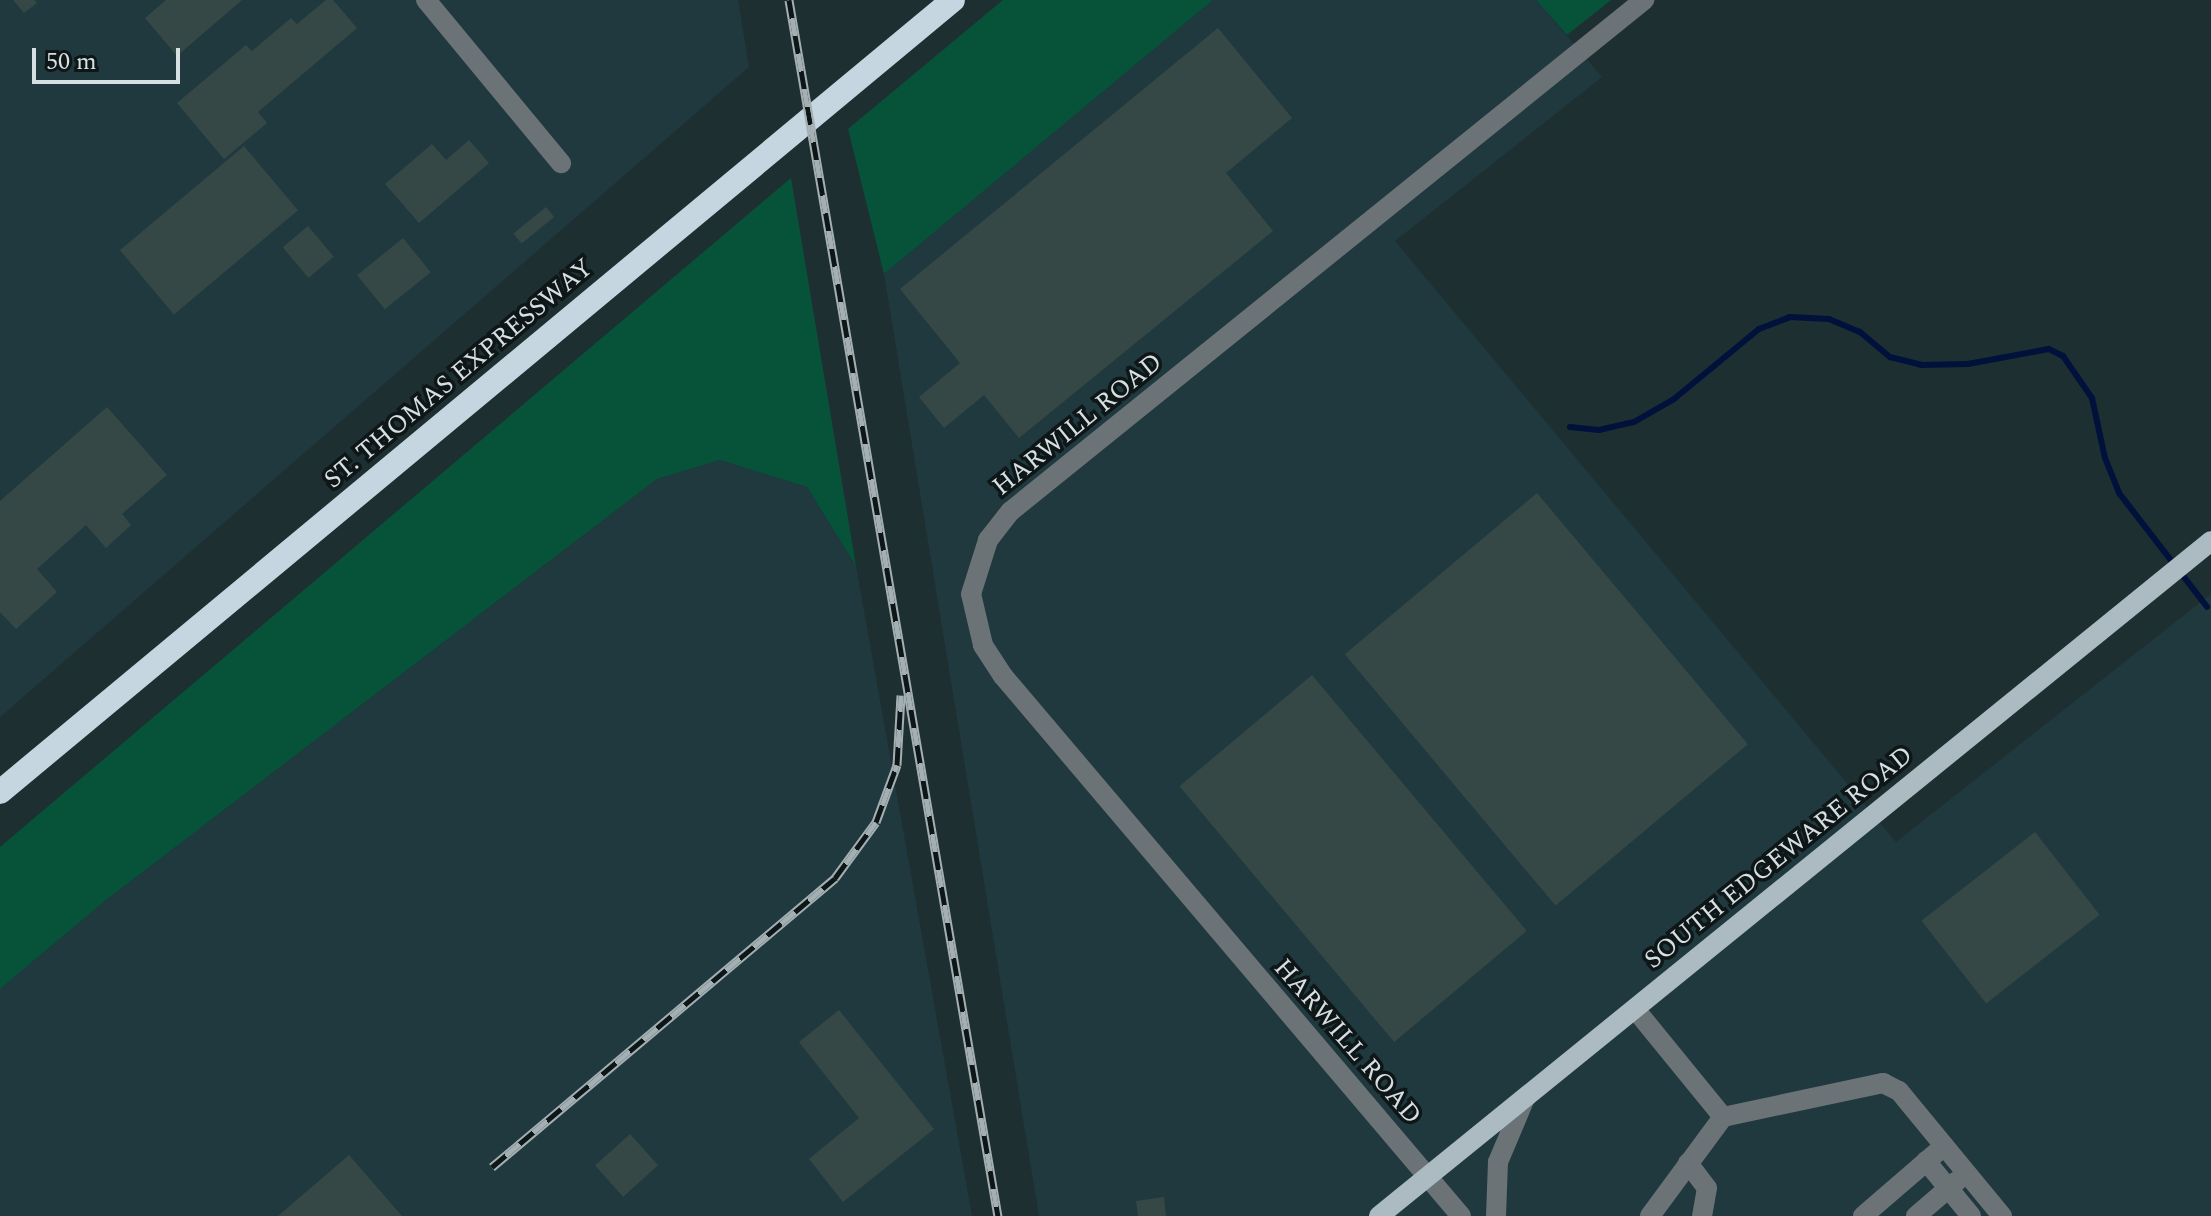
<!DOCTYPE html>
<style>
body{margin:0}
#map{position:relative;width:2211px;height:1216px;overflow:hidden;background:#1e2f32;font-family:Spectral,serif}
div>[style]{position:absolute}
.built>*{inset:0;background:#1f393f}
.green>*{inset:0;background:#07533a}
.stream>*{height:6px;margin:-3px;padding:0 3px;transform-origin:3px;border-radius:3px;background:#00113b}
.building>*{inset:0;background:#364846;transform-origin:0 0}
.minor>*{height:20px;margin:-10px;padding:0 10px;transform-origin:10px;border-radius:10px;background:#6c7377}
.major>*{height:20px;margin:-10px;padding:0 10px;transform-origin:10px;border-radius:10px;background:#acbac2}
.highway>*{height:24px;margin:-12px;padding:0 12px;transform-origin:12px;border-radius:12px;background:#c5d6e0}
.rail>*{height:9px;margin-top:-4.5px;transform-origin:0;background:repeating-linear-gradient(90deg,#0e1617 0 18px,#a3afb2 0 36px);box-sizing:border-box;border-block:2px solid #a3afb2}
span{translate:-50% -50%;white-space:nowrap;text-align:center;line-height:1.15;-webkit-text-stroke:7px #0e1617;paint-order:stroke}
.street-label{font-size:26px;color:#d6e0e3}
.scale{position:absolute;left:32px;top:48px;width:148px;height:36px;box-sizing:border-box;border:4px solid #d6e0e3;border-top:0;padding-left:10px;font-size:24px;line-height:28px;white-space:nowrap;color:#d6e0e3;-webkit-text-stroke:6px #0e1617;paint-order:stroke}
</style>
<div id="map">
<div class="built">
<i style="clip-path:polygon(0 0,738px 0,749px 67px,0 717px)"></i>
<i style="clip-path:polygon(1213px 0,1536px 0,1602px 77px,1395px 241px,1896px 842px,2211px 594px,2211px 1216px,1039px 1216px,884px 274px)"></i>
<i style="clip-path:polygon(720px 460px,807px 487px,856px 566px,972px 1216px,0 1216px,0 989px,106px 900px,657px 479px)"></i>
</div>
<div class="green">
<i style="clip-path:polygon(1003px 0,1213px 0,884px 274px,848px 129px)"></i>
<i style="clip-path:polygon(1536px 0,1611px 0,1567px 35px)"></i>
<i style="clip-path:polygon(791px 178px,856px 566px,807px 487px,720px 460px,657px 479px,106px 900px,0 989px,0 847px)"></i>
</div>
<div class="stream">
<i style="left:1570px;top:427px;width:29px;rotate:6deg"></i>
<i style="left:1599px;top:430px;width:36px;rotate:-13deg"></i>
<i style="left:1634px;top:422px;width:46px;rotate:-29.9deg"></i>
<i style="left:1674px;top:399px;width:110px;rotate:-39.5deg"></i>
<i style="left:1759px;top:329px;width:33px;rotate:-21deg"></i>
<i style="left:1790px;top:317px;width:39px;rotate:3deg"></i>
<i style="left:1829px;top:319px;width:34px;rotate:23deg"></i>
<i style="left:1860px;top:332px;width:39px;rotate:40deg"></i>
<i style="left:1890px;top:357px;width:32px;rotate:14deg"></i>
<i style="left:1921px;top:365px;width:47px;rotate:-1.2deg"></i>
<i style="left:1968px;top:364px;width:82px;rotate:-10.5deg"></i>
<i style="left:2049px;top:349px;width:16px;rotate:27deg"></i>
<i style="left:2063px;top:356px;width:51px;rotate:55.4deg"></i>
<i style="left:2092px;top:398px;width:61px;rotate:77.8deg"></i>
<i style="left:2105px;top:458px;width:38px;rotate:68deg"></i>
<i style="left:2119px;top:493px;width:144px;rotate:52.3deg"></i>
</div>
<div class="building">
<i style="clip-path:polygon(13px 0,34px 0,37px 3px,24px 13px)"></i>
<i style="clip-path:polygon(166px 0,242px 0,177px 56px,145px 18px)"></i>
<i style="clip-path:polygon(326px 0,333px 0,357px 28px,258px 112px,267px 123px,224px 159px,177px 103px,246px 45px,252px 51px,291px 18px,297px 24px)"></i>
<i style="clip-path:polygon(1218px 28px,1292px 118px,1226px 173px,1273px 231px,1019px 438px,984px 395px,944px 428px,919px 397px,960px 363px,900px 289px)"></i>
<i style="clip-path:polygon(469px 140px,489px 163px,419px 223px,385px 184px,432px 144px,446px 160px)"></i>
<i style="left:244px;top:146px;width:84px;height:162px;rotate:50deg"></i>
<i style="left:546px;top:207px;width:13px;height:42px;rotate:51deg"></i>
<i style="left:308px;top:226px;width:40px;height:33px;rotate:50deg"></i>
<i style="left:403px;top:238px;width:44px;height:59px;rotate:51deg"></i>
<i style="clip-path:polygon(107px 407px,167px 475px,122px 514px,131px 525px,106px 548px,86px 525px,37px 569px,57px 592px,16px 629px,0 612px,0 501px)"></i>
<i style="left:1537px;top:493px;width:328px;height:251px;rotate:50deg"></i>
<i style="left:1312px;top:675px;width:334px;height:173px;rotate:50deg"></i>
<i style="left:2035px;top:832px;width:105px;height:144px;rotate:52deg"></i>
<i style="clip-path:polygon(839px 1010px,934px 1129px,843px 1202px,809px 1159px,859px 1118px,799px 1042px)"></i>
<i style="left:630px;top:1134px;width:42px;height:47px;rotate:48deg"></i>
<i style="clip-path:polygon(349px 1155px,402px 1216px,278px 1216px)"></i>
<i style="clip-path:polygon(1164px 1197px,1166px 1216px,1138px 1216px,1136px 1201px)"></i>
</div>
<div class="minor">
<i style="left:426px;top:0;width:212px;rotate:50.4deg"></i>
<i style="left:1635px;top:1009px;width:139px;rotate:50.8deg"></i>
<i style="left:1926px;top:1161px;width:71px;rotate:50.7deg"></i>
<i style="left:1688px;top:1163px;width:31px;rotate:53deg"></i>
<i style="left:1707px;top:1188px;width:28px;rotate:100deg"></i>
<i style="left:1461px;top:1216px;width:708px;rotate:-130.3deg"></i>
<i style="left:1003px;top:676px;width:37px;rotate:-123deg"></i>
<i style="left:983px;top:645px;width:52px;rotate:-103.2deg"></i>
<i style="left:971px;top:594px;width:57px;rotate:-72.5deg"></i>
<i style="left:988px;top:540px;width:37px;rotate:-52deg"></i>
<i style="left:1011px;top:511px;width:814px;rotate:-38.91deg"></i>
<i style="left:1496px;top:1216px;width:54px;rotate:-87.9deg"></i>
<i style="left:1498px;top:1162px;width:69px;rotate:-67.1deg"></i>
<i style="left:1650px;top:1216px;width:123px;rotate:-53.6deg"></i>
<i style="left:1723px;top:1117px;width:164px;rotate:-12deg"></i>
<i style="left:1883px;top:1083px;width:18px;rotate:27deg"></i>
<i style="left:1899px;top:1091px;width:162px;rotate:50.5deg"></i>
<i style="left:1863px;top:1216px;width:107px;rotate:-40.8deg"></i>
<i style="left:1916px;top:1216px;width:54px;rotate:-40.5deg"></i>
</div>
<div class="major">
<i style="left:1379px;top:1216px;width:1071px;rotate:-39.05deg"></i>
</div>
<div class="highway">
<i style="left:0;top:792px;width:1239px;rotate:-39.73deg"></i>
</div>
<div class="rail">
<i style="left:789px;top:0;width:1234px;rotate:80.25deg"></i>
<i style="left:492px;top:1167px;width:449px;rotate:-40.1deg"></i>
<i style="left:835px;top:878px;width:69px;rotate:-53.8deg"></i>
<i style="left:876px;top:822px;width:61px;rotate:-69.8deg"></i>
<i style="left:897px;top:765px;width:70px;rotate:-86.7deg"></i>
</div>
<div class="street-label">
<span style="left:459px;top:374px;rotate:-40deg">ST. THOMAS EXPRESSWAY</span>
<span style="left:1078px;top:425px;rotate:-39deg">HARWILL ROAD</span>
<span style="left:1779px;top:858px;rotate:-39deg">SOUTH EDGEWARE ROAD</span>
<span style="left:1347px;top:1042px;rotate:49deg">HARWILL ROAD</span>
</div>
<div class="scale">50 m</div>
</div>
